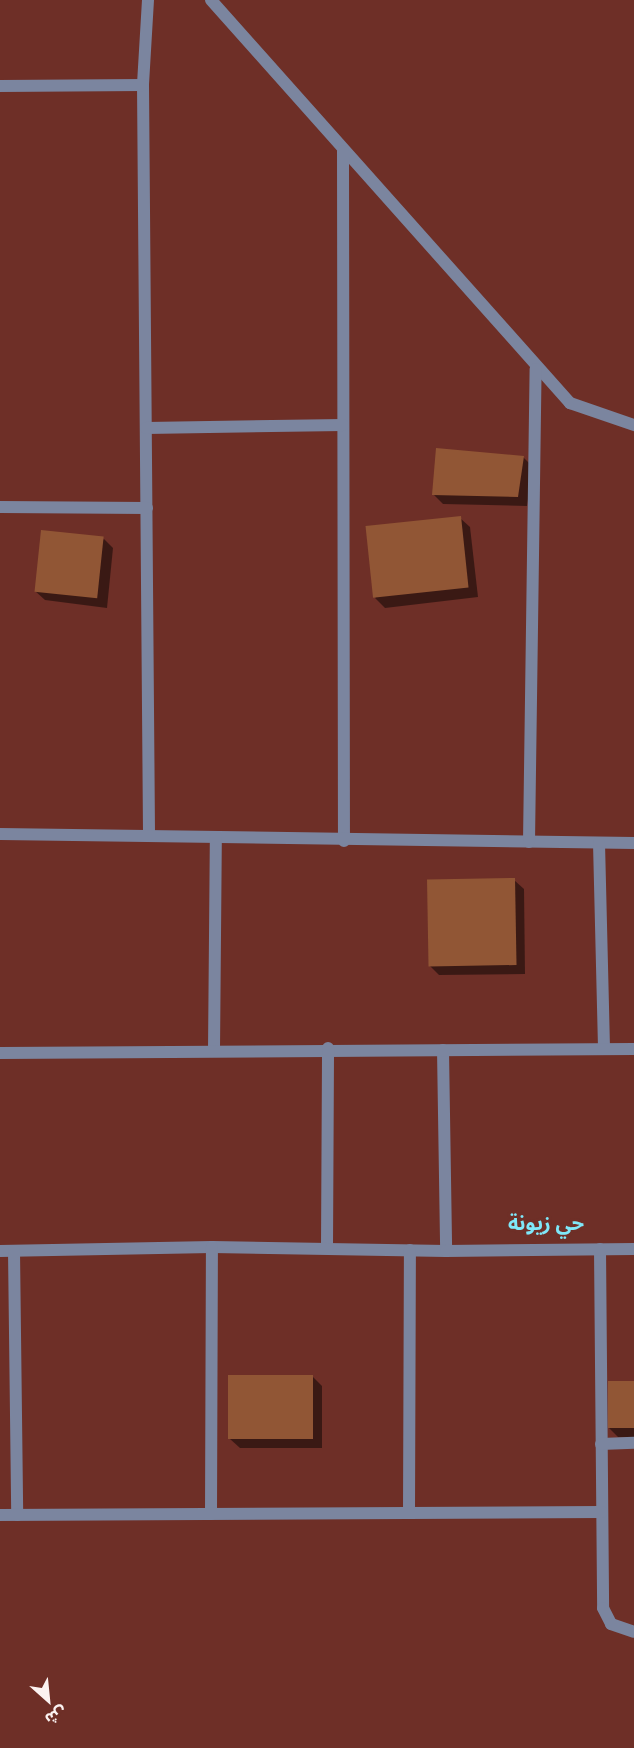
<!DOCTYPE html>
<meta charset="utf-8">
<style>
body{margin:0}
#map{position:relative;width:634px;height:1748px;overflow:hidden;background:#6e2f27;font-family:"IBM Plex Sans","Noto Sans Arabic",sans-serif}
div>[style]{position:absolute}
.shadow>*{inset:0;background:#0007}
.building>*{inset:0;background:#915635;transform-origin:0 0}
.street>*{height:12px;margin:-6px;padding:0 6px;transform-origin:6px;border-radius:6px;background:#7b859f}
span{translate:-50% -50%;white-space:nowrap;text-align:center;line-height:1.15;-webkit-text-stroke:6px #6e2f27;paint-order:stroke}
.neighbourhood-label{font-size:20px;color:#7fe8f9;font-weight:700}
.north{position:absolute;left:18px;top:1670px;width:60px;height:60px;-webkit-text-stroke:4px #6e2f27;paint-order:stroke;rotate:153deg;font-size:16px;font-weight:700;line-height:24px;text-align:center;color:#fbf2f1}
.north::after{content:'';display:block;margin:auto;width:21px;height:27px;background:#fbf2f1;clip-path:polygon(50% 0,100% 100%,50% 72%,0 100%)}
</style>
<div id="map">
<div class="shadow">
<i style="clip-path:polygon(523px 457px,533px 467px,527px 506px,443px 504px,433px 494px)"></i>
<i style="clip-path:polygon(460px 518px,470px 527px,478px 597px,385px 608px,375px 598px)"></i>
<i style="clip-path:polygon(104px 539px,113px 548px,107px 608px,45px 600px,35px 591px)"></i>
<i style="clip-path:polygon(514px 880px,524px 889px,525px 974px,439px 975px,430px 966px)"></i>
<i style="clip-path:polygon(312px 1376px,322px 1386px,322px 1448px,240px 1448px,230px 1439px)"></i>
<i style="clip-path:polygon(634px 1383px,634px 1437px,618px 1437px,608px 1427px)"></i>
</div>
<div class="building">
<i style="clip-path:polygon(436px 448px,524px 456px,518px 497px,432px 495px)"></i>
<i style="left:461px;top:516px;width:72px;height:96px;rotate:84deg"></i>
<i style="left:41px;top:530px;width:63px;height:62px;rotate:6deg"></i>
<i style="left:515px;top:878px;width:87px;height:88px;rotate:89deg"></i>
<i style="left:228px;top:1375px;width:85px;height:64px"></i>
<i style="left:608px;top:1381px;width:26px;height:47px"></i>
</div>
<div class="street">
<i style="left:148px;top:0;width:85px;rotate:93.4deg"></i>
<i style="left:143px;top:85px;width:750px;rotate:89.54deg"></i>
<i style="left:211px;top:0;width:540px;rotate:48.3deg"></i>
<i style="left:570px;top:403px;width:68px;rotate:19deg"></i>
<i style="left:0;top:86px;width:143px;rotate:-0.4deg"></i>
<i style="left:343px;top:151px;width:690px;rotate:89.92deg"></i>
<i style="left:146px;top:428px;width:197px;rotate:-0.9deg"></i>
<i style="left:0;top:507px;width:147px;rotate:0.4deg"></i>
<i style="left:0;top:834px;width:634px;rotate:0.81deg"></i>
<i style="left:529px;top:842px;width:473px;rotate:-89.2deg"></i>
<i style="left:599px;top:843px;width:206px;rotate:88.6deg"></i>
<i style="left:214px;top:1050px;width:213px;rotate:-89.5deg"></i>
<i style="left:443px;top:1050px;width:201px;rotate:89.1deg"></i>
<i style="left:0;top:1053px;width:634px;rotate:-0.36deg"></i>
<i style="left:327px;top:1247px;width:199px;rotate:-89.7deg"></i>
<i style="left:600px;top:1249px;width:359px;rotate:89.5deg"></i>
<i style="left:603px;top:1608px;width:18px;rotate:63deg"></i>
<i style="left:611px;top:1624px;width:24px;rotate:19deg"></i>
<i style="left:0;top:1251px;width:212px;rotate:-1.1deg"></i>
<i style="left:212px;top:1247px;width:234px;rotate:1deg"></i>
<i style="left:446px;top:1251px;width:188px;rotate:-0.6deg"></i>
<i style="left:14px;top:1251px;width:264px;rotate:89.3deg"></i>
<i style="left:601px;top:1444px;width:33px;rotate:-2deg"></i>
<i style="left:409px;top:1513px;width:263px;rotate:-89.8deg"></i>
<i style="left:211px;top:1514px;width:267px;rotate:-89.8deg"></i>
<i style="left:0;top:1515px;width:602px;rotate:-0.29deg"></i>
</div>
<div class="neighbourhood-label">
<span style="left:546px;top:1222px">حي زيونة</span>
</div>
<div class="north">ش</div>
</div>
